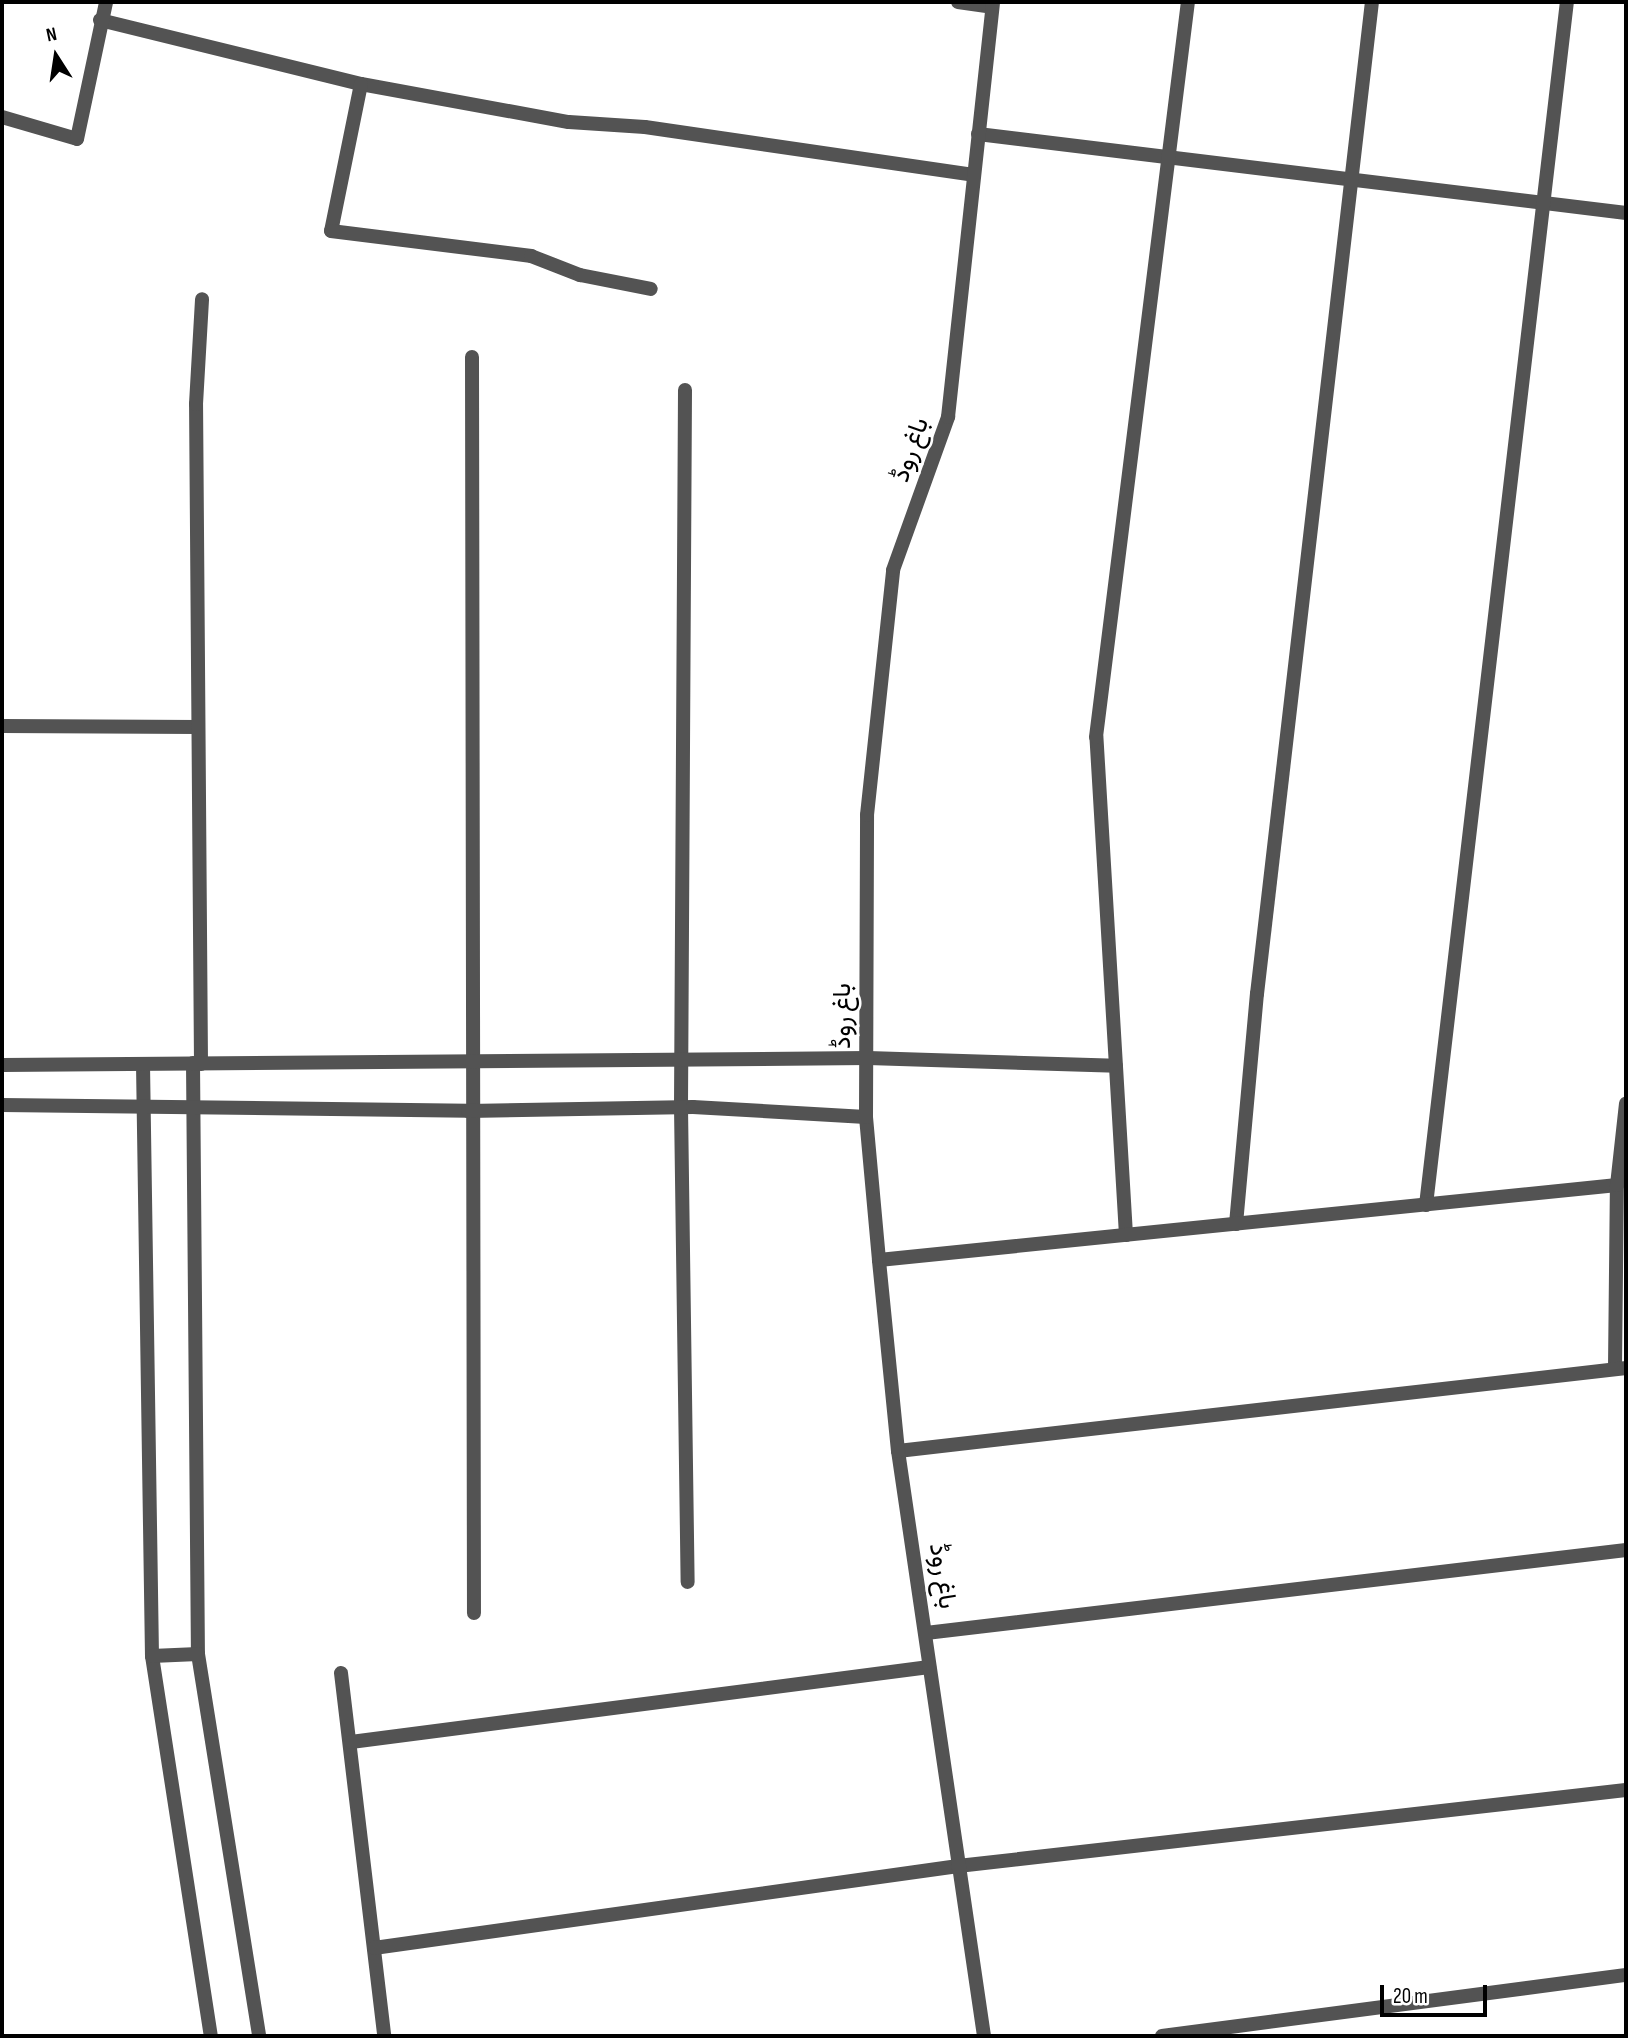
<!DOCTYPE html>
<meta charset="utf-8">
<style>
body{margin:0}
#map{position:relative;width:1628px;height:2038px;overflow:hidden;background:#fff;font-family:"Sofia Sans Condensed",Vazirmatn,sans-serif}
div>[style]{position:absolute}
.minor>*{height:14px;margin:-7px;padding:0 7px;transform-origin:7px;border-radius:7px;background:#535353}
.tertiary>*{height:14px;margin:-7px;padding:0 7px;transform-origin:7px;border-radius:7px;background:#535353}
span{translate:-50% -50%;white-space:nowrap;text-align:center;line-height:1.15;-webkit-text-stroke:5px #fff;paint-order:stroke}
.street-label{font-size:26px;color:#000}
.frame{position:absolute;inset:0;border:4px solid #000;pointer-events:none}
.north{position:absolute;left:21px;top:21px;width:70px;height:70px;-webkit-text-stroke:5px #fff;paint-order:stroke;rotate:348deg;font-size:19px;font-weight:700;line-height:28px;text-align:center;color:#000}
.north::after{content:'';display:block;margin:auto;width:24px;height:32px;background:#000;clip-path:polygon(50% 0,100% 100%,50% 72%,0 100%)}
.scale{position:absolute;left:1380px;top:1985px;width:107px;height:32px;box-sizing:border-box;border:4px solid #000;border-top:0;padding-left:9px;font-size:21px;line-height:24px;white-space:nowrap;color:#000;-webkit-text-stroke:5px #fff;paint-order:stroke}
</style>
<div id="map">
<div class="minor">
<i style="left:958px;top:2px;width:34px;rotate:8deg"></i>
<i style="left:100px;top:20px;width:269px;rotate:13.8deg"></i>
<i style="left:361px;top:84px;width:211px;rotate:10.4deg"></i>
<i style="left:569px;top:122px;width:76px;rotate:3.8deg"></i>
<i style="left:645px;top:127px;width:332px;rotate:8.3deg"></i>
<i style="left:361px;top:84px;width:150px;rotate:101.5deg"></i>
<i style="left:331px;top:231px;width:202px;rotate:7.1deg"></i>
<i style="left:531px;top:256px;width:53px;rotate:21.2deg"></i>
<i style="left:580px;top:275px;width:72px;rotate:11.2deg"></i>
<i style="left:2px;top:117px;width:78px;rotate:16.3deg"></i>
<i style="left:77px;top:139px;width:140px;rotate:-78deg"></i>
<i style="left:978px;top:134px;width:653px;rotate:6.95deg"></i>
<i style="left:472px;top:357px;width:1256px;rotate:89.91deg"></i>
<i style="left:685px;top:390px;width:717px;rotate:90.32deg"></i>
<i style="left:681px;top:1107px;width:475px;rotate:89.2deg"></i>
<i style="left:2px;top:726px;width:196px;rotate:0.3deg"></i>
<i style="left:193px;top:1063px;width:591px;rotate:89.52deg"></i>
<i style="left:198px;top:1654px;width:387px;rotate:80.9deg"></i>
<i style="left:143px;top:1064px;width:592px;rotate:89.13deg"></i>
<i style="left:152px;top:1656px;width:385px;rotate:81.2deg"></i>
<i style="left:201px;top:1064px;width:660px;rotate:-90.43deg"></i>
<i style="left:196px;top:404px;width:105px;rotate:-86.7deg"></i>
<i style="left:2px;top:1065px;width:866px;rotate:-0.46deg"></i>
<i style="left:868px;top:1058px;width:248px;rotate:1.8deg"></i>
<i style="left:2px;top:1105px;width:466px;rotate:0.7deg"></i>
<i style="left:468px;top:1111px;width:225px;rotate:-1deg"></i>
<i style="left:693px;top:1107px;width:173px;rotate:3.3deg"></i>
<i style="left:1426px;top:1205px;width:1211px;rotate:-83.32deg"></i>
<i style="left:1236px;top:1224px;width:231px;rotate:-84.8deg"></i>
<i style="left:1257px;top:994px;width:999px;rotate:-83.39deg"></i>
<i style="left:1126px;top:1235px;width:499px;rotate:-93.4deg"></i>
<i style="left:1096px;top:737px;width:741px;rotate:-82.87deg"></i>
<i style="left:879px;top:1260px;width:742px;rotate:-5.8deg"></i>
<i style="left:1615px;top:1367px;width:182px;rotate:-89.4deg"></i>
<i style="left:1617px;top:1185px;width:82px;rotate:-83.7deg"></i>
<i style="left:898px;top:1451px;width:733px;rotate:-6.5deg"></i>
<i style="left:926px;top:1633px;width:705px;rotate:-6.76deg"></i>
<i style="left:152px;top:1656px;width:46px;rotate:-2.5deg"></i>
<i style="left:341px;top:1673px;width:366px;rotate:83.2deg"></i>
<i style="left:351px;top:1742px;width:583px;rotate:-7.39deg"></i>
<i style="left:374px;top:1948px;width:590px;rotate:-7.99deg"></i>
<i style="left:958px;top:1866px;width:672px;rotate:-6.49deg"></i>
<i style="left:1162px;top:2036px;width:468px;rotate:-7.5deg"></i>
</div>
<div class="tertiary">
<i style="left:984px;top:2036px;width:591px;rotate:-98.36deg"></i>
<i style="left:898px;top:1451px;width:192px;rotate:-95.7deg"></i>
<i style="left:879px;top:1260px;width:144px;rotate:-95.2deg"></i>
<i style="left:866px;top:1117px;width:302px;rotate:-89.8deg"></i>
<i style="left:867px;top:815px;width:246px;rotate:-83.9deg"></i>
<i style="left:893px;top:570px;width:163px;rotate:-70.2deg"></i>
<i style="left:948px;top:417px;width:417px;rotate:-83.8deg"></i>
</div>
<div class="street-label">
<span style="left:911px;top:450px;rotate:-71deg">باغ روڈ</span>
<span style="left:843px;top:1016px;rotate:-90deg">باغ روڈ</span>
<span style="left:942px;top:1576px;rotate:81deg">باغ روڈ</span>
</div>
<div class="frame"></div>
<div class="north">N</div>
<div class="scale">20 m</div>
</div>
